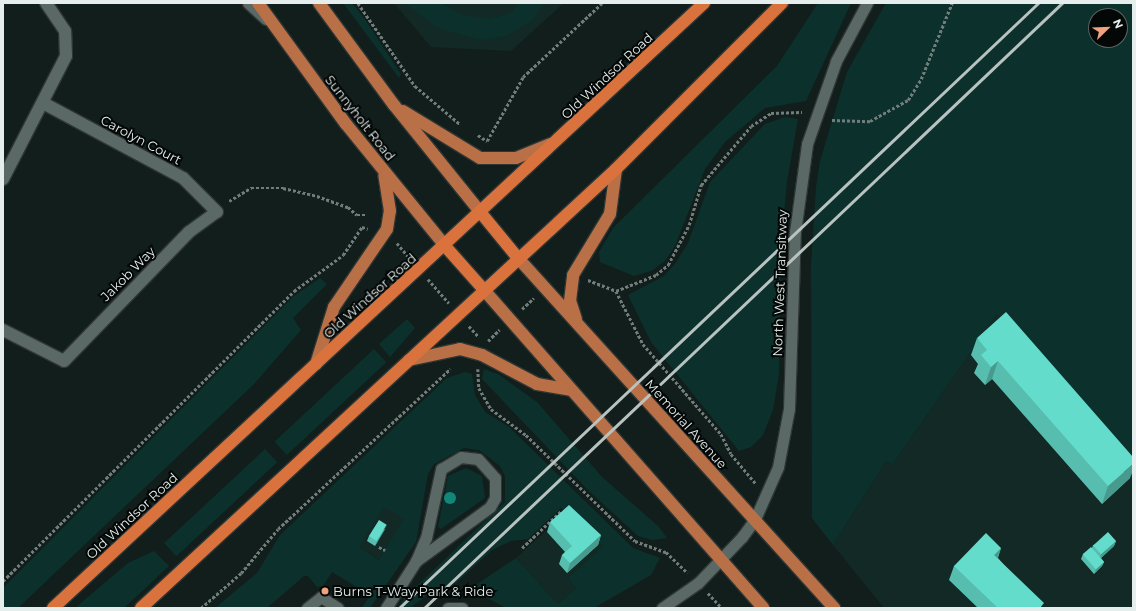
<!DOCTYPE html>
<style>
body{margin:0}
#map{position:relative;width:1136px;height:611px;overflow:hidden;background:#111e1c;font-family:Montserrat,sans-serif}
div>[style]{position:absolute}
.built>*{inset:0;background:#122925;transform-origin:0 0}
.green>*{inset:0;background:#0c312c;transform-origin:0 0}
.path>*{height:2.5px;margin-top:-1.25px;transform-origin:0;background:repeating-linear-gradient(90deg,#717d7b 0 3px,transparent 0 5px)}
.roads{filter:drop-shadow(1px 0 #2f3634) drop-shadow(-1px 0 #2f3634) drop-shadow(0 1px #2f3634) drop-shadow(0 -1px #2f3634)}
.service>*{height:11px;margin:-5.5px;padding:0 5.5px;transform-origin:5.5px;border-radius:5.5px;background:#5a6966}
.minor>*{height:12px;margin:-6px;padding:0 6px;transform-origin:6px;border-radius:6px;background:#5a6966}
.primary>*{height:12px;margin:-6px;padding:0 6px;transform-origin:6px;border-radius:6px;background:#b97046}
.trunk>*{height:12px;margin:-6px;padding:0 6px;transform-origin:6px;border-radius:6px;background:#d9723c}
.rail>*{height:3px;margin:-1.5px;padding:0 1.5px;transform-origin:1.5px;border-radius:1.5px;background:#b8c2c0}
.trees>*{width:12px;height:12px;margin:-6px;border-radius:50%;background:#13867a}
.wall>*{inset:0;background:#56bdaf}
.shaded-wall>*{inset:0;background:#469a8e}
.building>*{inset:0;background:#64dccb;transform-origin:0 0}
.dots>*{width:11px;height:11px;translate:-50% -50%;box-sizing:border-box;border:2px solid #030706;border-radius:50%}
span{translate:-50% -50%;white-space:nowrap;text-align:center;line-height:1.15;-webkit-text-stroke:4px #030706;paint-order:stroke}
.street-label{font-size:13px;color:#e5eeec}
.poi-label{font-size:13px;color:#e5eeec}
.left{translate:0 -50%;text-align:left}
.frame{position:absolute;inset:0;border:4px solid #e5eeec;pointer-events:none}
.north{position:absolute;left:1088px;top:8px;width:40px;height:40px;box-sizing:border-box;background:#030706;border:1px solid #5d6362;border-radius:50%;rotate:67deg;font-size:11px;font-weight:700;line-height:16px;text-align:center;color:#e5eeec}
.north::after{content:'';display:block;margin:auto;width:14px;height:18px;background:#f1a17d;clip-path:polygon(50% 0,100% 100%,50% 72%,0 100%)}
</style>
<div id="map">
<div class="built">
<i style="clip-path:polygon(394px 3px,564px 3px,511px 51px,431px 47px)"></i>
<i style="clip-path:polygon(997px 314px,1133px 467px,1133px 608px,884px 608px,833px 545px,886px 461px,892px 465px)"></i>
<i style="left:384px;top:506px;width:25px;height:48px;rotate:32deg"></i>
<i style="clip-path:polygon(570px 509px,603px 546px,568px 578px,576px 588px,558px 604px,516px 558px)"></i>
</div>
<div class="green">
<i style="clip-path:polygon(343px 3px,352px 3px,364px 18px,401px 74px,399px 78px)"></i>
<i style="clip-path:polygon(404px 3px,441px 3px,462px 15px,490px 19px,511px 13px,519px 3px,544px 3px,533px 20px,506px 36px,481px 40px,438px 28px)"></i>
<i style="clip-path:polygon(818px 3px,851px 3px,806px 101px,765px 108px,725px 142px,705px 169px,675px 246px,665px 261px,651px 271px,634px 276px,600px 262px,599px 252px,613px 228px,777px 66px)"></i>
<i style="clip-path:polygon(evenodd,886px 3px,1133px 3px,1133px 467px,997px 314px,892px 465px,886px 461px,833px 545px,812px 518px,811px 266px,816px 187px,820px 161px,847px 72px,886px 3px,1096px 16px,1120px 16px,1120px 40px,1096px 40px,1096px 16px)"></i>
<i style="clip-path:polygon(785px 117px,798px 119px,787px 181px,781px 248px,779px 374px,773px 410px,763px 435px,751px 447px,739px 451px,651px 342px,628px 295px,664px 276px,675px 264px,688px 243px,710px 182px,765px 124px)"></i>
<i style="clip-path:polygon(320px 278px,327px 284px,293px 318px,301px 330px,254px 384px,18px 608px,3px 608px,3px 588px,294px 296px)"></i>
<i style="clip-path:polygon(407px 319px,415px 328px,390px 357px,379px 344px)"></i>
<i style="left:374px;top:349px;width:18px;height:136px;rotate:47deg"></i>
<i style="clip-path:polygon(484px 369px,498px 374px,537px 402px,602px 477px,658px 526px,667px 538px,652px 540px,638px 536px,589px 491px,482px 379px)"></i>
<i style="clip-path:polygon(evenodd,465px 372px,472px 374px,475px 395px,485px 412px,509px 427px,633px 548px,660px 558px,651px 575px,594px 608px,506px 608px,470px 589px,516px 558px,558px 604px,576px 588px,568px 578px,603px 546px,570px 509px,566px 513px,561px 508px,528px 539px,511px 541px,492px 550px,456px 583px,434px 590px,410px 608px,398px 608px,405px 597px,505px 502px,505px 476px,500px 466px,479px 450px,464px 448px,434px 464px,428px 474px,416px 542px,370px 608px,362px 608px,370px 595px,332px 572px,323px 586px,317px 587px,308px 576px,304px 576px,267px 608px,215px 608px,257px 573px,280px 535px,447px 378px,465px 372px,384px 507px,404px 519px,379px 560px,359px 547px,384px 507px)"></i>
<i style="left:265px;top:449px;width:18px;height:138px;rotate:47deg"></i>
<i style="clip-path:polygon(466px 468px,482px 476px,485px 498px,441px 529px,438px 527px,448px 476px)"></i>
<i style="clip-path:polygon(154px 551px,169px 566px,124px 608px,75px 608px,128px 563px)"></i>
</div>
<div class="path">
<i style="left:358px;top:3px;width:101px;rotate:55.5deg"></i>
<i style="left:415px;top:86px;width:59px;rotate:40.2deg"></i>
<i style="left:832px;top:120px;width:38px;rotate:2deg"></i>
<i style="left:870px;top:121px;width:43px;rotate:-28.9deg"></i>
<i style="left:908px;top:100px;width:25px;rotate:-58deg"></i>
<i style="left:921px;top:79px;width:82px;rotate:-67.8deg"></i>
<i style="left:478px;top:135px;width:11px;rotate:34deg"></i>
<i style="left:487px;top:141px;width:73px;rotate:-60.6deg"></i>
<i style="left:523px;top:77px;width:108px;rotate:-43.1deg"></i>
<i style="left:229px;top:201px;width:26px;rotate:-31deg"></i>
<i style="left:251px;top:188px;width:32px"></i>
<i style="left:283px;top:188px;width:35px;rotate:13deg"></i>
<i style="left:317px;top:196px;width:33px;rotate:20deg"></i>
<i style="left:348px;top:207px;width:12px;rotate:42deg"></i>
<i style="left:357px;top:215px;width:8px"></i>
<i style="left:397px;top:243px;width:17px;rotate:50deg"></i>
<i style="left:428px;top:279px;width:32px;rotate:49deg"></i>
<i style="left:588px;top:280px;width:30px;rotate:21deg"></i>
<i style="left:616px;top:291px;width:59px;rotate:63deg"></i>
<i style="left:643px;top:344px;width:119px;rotate:49.1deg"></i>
<i style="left:721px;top:434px;width:22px;rotate:63deg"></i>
<i style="left:731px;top:454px;width:38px;rotate:50deg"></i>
<i style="left:616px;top:291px;width:43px;rotate:-21.8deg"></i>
<i style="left:656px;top:275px;width:16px;rotate:-40deg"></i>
<i style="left:668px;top:265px;width:45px;rotate:-62.3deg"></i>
<i style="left:689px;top:225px;width:42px;rotate:-73.3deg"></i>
<i style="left:701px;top:185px;width:77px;rotate:-49.7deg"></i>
<i style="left:751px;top:126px;width:24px;rotate:-33deg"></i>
<i style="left:771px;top:113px;width:31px;rotate:-2deg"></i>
<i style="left:522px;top:309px;width:16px;rotate:-43deg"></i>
<i style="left:469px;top:326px;width:15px;rotate:48deg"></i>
<i style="left:488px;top:341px;width:16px;rotate:-45deg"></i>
<i style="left:478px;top:369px;width:19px;rotate:87deg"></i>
<i style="left:479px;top:388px;width:24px;rotate:60deg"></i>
<i style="left:491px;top:409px;width:44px;rotate:36.6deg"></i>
<i style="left:526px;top:435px;width:152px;rotate:44.2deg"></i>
<i style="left:635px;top:541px;width:33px;rotate:20deg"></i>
<i style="left:666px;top:552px;width:30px;rotate:44deg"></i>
<i style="left:379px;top:547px;width:7px;rotate:27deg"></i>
<i style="left:522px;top:548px;width:54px;rotate:-43.5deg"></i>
<i style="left:3px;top:581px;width:411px;rotate:-44.9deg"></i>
<i style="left:294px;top:291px;width:61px;rotate:-36.3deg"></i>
<i style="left:343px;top:255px;width:34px;rotate:-56deg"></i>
<i style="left:362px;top:227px;width:6px;rotate:18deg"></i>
<i style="left:708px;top:593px;width:21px;rotate:47deg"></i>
<i style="left:201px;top:608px;width:53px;rotate:-41.2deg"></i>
<i style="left:241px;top:573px;width:57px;rotate:-49.9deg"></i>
<i style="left:278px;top:529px;width:235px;rotate:-42.9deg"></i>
</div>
<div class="roads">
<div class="service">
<i style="left:248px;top:3px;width:24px;rotate:42deg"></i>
<i style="left:307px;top:608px;width:18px;rotate:-38deg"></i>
<i style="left:321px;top:597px;width:20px;rotate:33deg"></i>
<i style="left:386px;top:608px;width:56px;rotate:-57.4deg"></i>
<i style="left:416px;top:561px;width:25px;rotate:-67deg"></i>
<i style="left:426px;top:538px;width:71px;rotate:-77.7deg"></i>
<i style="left:441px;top:469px;width:23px;rotate:-31deg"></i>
<i style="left:461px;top:457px;width:17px;rotate:7deg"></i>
<i style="left:478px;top:459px;width:25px;rotate:48deg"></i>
<i style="left:495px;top:478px;width:20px;rotate:90deg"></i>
<i style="left:495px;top:498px;width:10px;rotate:119deg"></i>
<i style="left:490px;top:507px;width:92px;rotate:143.9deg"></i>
<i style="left:448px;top:608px;width:14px"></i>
<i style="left:662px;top:608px;width:44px;rotate:-34.8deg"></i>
<i style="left:698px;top:583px;width:64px;rotate:-46.3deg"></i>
<i style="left:742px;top:537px;width:22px;rotate:-54deg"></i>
<i style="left:755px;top:519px;width:57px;rotate:-66.1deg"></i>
<i style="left:778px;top:467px;width:59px;rotate:-79.3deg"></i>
<i style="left:789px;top:409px;width:177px;rotate:-88.1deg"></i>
<i style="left:795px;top:232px;width:89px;rotate:-82.2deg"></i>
<i style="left:807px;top:144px;width:88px;rotate:-70.7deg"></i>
<i style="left:836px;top:61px;width:66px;rotate:-61.9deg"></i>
</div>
<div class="minor">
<i style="left:3px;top:179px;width:138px;rotate:-62.9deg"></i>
<i style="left:66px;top:56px;width:25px;rotate:-92deg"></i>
<i style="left:65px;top:31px;width:34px;rotate:-124deg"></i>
<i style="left:3px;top:330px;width:68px;rotate:26.9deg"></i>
<i style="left:64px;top:361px;width:180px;rotate:-45.9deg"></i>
<i style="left:189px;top:232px;width:34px;rotate:-36deg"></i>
<i style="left:217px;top:212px;width:48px;rotate:-135deg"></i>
<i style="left:183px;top:178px;width:159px;rotate:-151.8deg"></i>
</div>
<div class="primary">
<i style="left:258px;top:3px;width:150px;rotate:54deg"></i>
<i style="left:346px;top:124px;width:157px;rotate:50.9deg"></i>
<i style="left:319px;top:3px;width:127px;rotate:53.7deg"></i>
<i style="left:394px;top:105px;width:139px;rotate:51.1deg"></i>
<i style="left:403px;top:111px;width:90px;rotate:31.4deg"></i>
<i style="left:480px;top:158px;width:36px"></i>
<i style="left:516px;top:158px;width:37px;rotate:-22deg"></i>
<i style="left:518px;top:258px;width:472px;rotate:47.9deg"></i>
<i style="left:484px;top:290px;width:423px;rotate:48.7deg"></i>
<i style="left:576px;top:319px;width:19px;rotate:-108deg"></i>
<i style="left:570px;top:301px;width:26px;rotate:-83deg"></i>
<i style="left:573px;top:275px;width:71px;rotate:-58.8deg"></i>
<i style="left:610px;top:214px;width:45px;rotate:-82.4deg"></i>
<i style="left:409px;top:360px;width:52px;rotate:-12.2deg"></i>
<i style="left:460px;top:349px;width:23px;rotate:15deg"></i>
<i style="left:482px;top:355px;width:62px;rotate:27.8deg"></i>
<i style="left:537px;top:384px;width:34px;rotate:10deg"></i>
<i style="left:316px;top:364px;width:60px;rotate:-72.5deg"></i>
<i style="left:334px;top:307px;width:94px;rotate:-55.8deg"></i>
<i style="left:387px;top:229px;width:18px;rotate:-81deg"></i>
<i style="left:390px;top:211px;width:36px;rotate:-99deg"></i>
</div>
<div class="trunk">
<i style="left:481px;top:213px;width:58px;rotate:50.6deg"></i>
<i style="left:445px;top:246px;width:59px;rotate:48.4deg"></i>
<i style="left:53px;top:608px;width:889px;rotate:-42.9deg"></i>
<i style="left:141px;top:608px;width:647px;rotate:-42.74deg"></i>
<i style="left:616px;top:169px;width:235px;rotate:-45deg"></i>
</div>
</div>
<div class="rail">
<i style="left:399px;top:608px;width:880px;rotate:-43.43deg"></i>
<i style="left:424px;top:608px;width:879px;rotate:-43.48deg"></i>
</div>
<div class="trees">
<i style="left:450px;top:498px"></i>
</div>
<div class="wall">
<i style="clip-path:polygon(977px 338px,1130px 478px,1102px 504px,992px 379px,985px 385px,974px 373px,978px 364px,971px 355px)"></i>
<i style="clip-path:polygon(550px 522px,601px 535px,598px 545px,567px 573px,559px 564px,562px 555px,565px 552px,547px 532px)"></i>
<i style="clip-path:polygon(385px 529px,375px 546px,367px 541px,369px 536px)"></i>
<i style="clip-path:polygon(1116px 541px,1114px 546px,1101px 558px,1104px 562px,1102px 566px,1094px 574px,1081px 559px,1083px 554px,1092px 548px,1093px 545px)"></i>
<i style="clip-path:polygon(1001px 548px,998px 558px,1042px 608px,978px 608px,949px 580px,954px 566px)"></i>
</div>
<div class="shaded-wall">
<i style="clip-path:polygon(998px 361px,992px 379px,985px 385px,991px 367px)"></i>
<i style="clip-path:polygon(1133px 464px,1133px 471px,1130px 478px,1102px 504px,1108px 486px)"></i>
<i style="clip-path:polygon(387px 525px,385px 529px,375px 546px,377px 541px)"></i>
<i style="clip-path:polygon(601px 535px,598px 545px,567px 573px,570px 563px)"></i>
<i style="clip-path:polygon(1116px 541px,1114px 546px,1100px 559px,1101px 554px)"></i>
<i style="clip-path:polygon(1001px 548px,996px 562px,994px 555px)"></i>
<i style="clip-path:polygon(1104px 562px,1102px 566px,1094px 574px,1096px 569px)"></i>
</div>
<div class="building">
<i style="clip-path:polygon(1006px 312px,1133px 457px,1133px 464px,1108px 486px,998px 361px,991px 367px,981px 355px,987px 350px,977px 338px)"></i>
<i style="clip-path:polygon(569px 505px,601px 535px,570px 563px,562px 555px,572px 546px,550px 522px)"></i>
<i style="left:379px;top:520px;width:9px;height:19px;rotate:32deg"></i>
<i style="left:1108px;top:532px;width:12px;height:20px;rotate:48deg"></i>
<i style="clip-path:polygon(986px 533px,1001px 548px,994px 555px,1044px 603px,1040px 608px,998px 608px,954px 566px)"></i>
<i style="left:1091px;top:547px;width:20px;height:11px;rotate:49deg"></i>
</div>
<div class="dots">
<i style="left:325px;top:591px;background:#f1a17d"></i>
</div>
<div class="street-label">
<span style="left:607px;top:76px;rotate:-43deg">Old Windsor Road</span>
<span style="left:360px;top:118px;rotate:52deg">Sunnyholt Road</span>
<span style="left:141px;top:140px;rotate:28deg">Carolyn Court</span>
<span style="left:128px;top:274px;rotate:-45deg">Jakob Way</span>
<span style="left:780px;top:283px;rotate:-88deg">North West Transitway</span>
<span style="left:370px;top:296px;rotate:-42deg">Old Windsor Road</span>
<span style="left:686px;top:424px;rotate:48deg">Memorial Avenue</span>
<span style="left:132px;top:516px;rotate:-43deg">Old Windsor Road</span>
</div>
<div class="poi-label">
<span class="left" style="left:333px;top:591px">Burns T-Way Park &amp; Ride</span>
</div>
<div class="frame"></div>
<div class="north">N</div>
</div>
